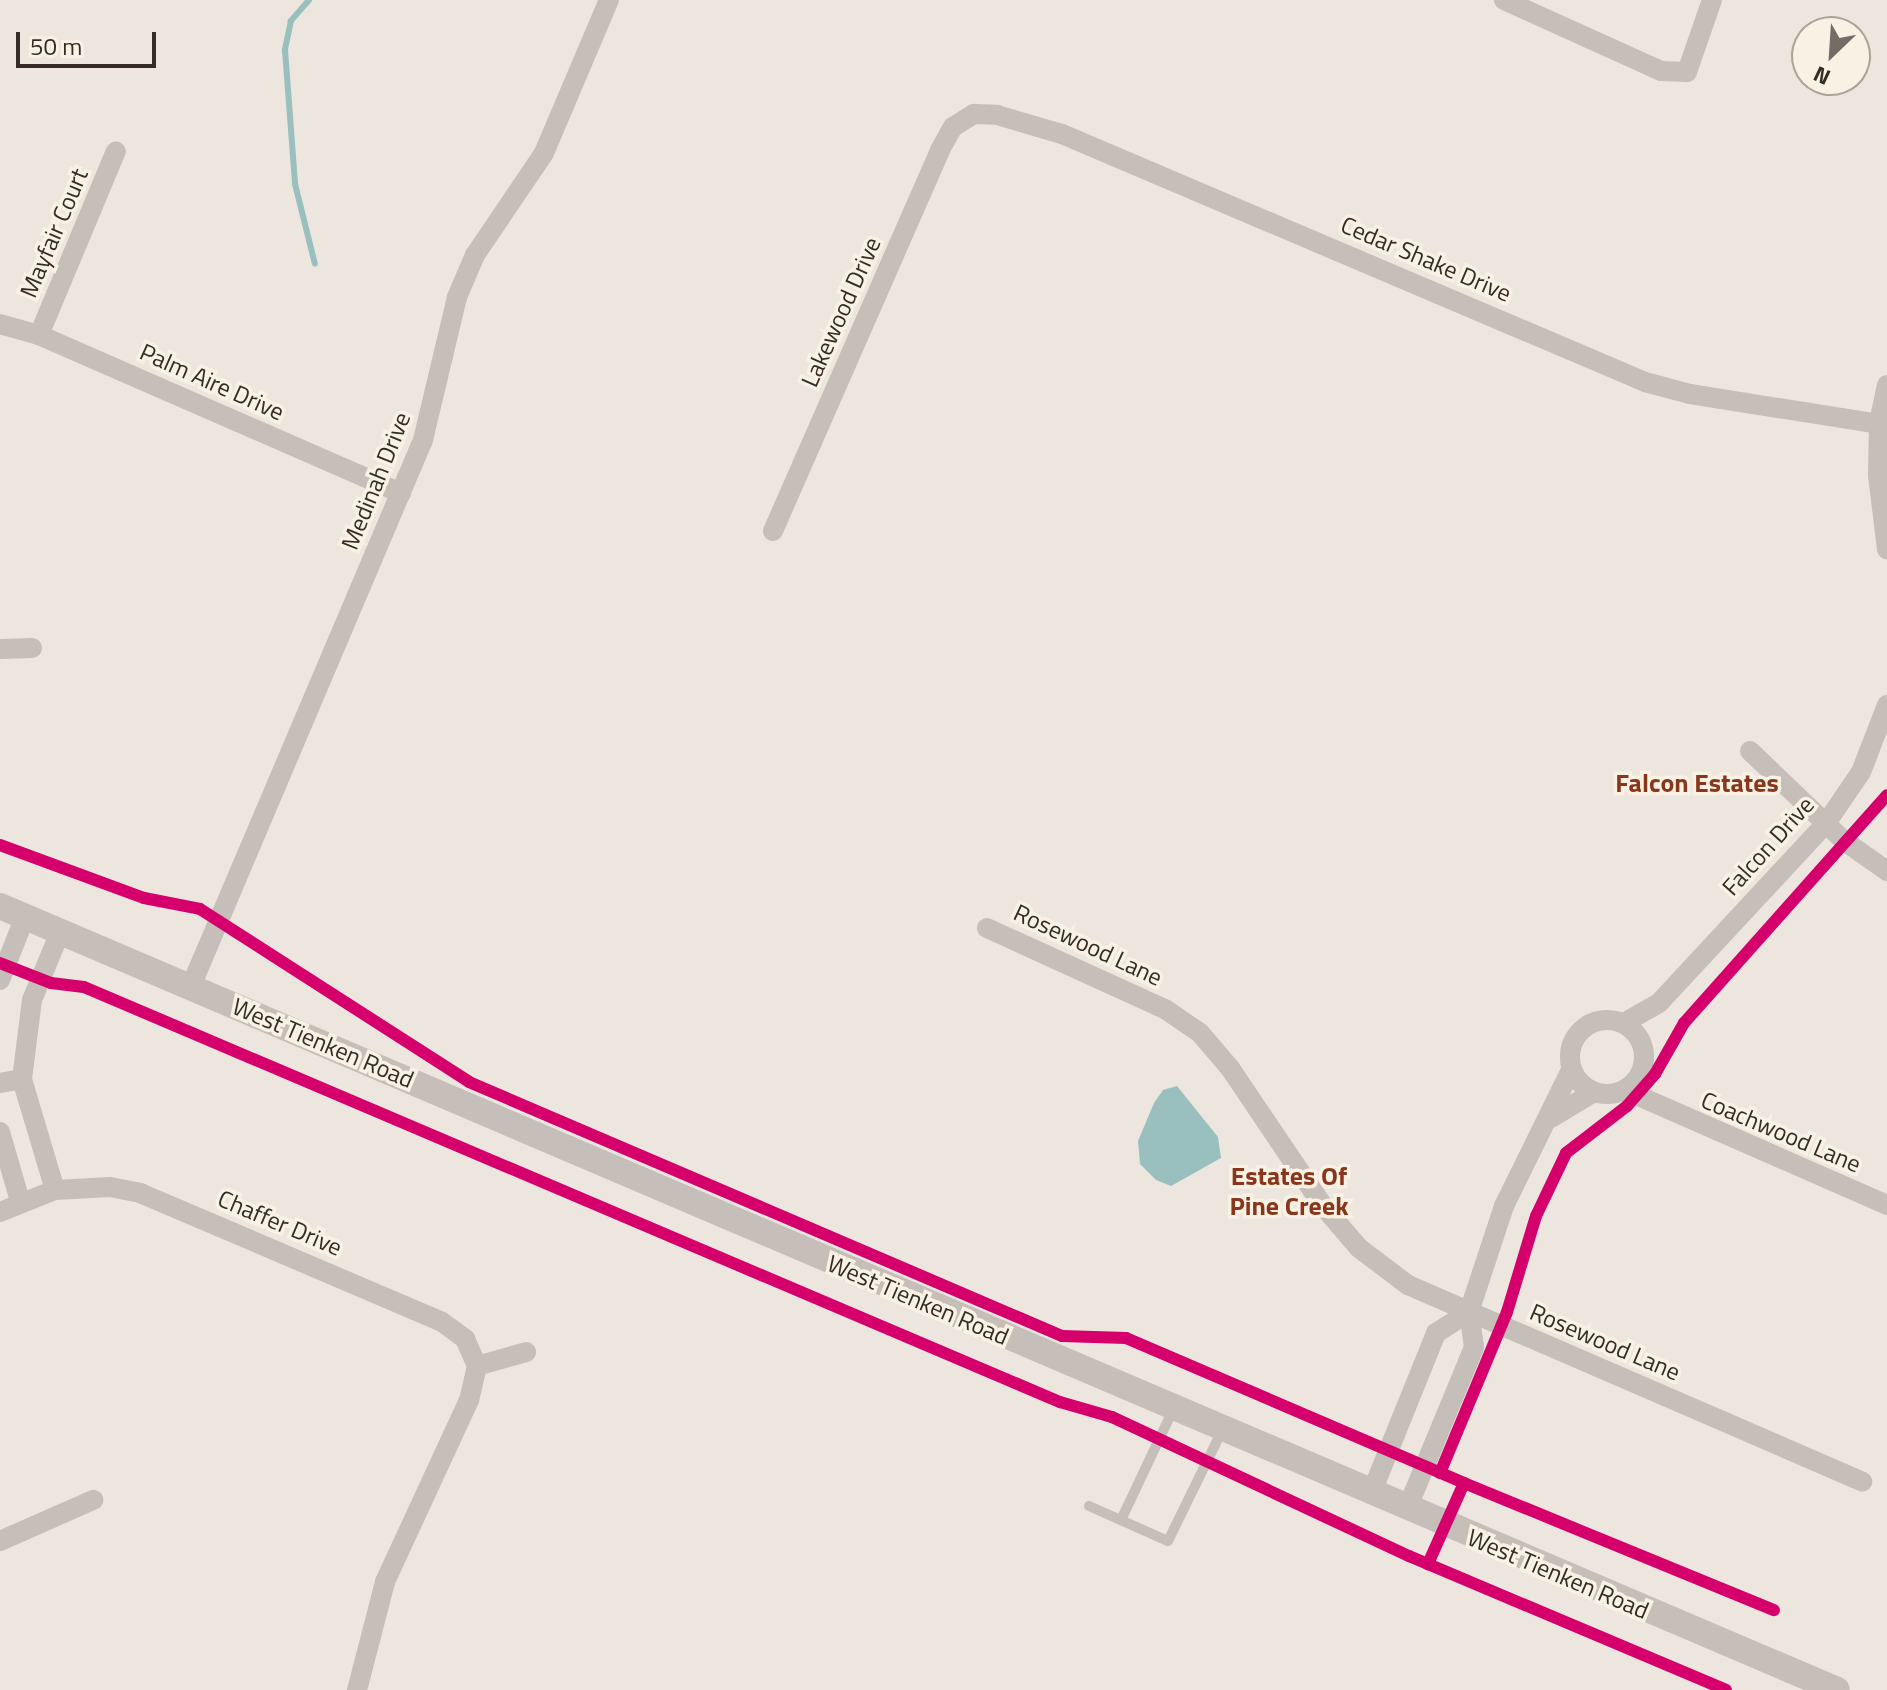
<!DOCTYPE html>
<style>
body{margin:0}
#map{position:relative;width:1887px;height:1690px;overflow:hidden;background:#ece6df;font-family:"Titillium Web",sans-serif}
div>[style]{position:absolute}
.water>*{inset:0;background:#9abfbf}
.stream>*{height:6px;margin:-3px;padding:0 3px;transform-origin:3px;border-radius:3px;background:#9abfbf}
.service>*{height:10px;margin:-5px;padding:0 5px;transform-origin:5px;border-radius:5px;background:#c6beb8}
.minor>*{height:20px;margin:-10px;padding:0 10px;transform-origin:10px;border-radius:10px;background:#c6beb8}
.minor>.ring{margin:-10px;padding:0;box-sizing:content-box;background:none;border:20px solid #c6beb8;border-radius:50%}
.tertiary>*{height:26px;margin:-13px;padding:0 13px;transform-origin:13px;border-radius:13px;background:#c6beb8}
.cycleway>*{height:12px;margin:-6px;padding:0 6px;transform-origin:6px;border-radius:6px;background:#d6006c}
span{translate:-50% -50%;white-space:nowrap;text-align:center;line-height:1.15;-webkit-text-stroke:7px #faf1e5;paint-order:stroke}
.street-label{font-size:24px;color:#362b26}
.neighbourhood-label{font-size:26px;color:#88361c;font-weight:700}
.north{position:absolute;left:1791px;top:16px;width:80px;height:80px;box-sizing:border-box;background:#faf1e5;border:2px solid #aca299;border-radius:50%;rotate:205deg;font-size:22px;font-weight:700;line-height:32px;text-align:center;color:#362b26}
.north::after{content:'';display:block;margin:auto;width:28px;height:36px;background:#766c67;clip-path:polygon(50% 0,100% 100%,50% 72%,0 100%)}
.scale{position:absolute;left:16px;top:32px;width:140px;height:36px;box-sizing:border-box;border:4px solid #362b26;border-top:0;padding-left:10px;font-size:24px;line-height:28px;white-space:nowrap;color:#362b26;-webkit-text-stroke:6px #faf1e5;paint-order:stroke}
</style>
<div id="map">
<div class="water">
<i style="clip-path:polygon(1177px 1086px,1218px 1137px,1221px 1158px,1171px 1186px,1156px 1180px,1140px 1164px,1138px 1141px,1154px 1103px,1163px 1090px)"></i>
</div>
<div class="stream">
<i style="left:309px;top:0;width:28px;rotate:131deg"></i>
<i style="left:291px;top:21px;width:30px;rotate:102deg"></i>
<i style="left:285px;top:50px;width:134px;rotate:85.7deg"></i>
<i style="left:295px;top:184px;width:82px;rotate:76deg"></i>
</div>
<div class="service">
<i style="left:1089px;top:1506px;width:86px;rotate:23.9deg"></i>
<i style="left:1168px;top:1541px;width:123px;rotate:-63.9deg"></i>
<i style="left:1121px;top:1520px;width:122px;rotate:-64.7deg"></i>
</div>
<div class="minor">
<i style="left:1504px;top:0;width:172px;rotate:24.3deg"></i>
<i style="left:1661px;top:71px;width:26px;rotate:2deg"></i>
<i style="left:1687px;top:72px;width:76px;rotate:-70.9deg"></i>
<i style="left:0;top:324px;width:41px;rotate:15.8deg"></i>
<i style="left:39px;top:335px;width:395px;rotate:23.6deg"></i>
<i style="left:39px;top:335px;width:199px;rotate:-67.3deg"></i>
<i style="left:1887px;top:385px;width:40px;rotate:102deg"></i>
<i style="left:1879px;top:424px;width:51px;rotate:91.1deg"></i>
<i style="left:1878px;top:475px;width:75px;rotate:83.1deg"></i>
<i style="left:773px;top:531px;width:416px;rotate:-66.3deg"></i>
<i style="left:940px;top:150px;width:26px;rotate:-61deg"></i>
<i style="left:953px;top:127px;width:25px;rotate:-32deg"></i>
<i style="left:974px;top:114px;width:23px;rotate:2deg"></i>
<i style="left:997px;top:115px;width:68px;rotate:16.3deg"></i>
<i style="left:1062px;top:134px;width:634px;rotate:23.04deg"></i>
<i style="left:1645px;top:382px;width:47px;rotate:14.9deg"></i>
<i style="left:1690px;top:394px;width:191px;rotate:9deg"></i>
<i style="left:0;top:649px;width:32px;rotate:-2deg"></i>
<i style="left:1750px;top:751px;width:129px;rotate:43.7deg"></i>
<i style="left:1843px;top:840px;width:54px;rotate:35.2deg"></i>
<i style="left:987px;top:928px;width:196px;rotate:24.5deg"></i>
<i style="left:1165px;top:1009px;width:42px;rotate:34.4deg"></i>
<i style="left:1200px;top:1033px;width:46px;rotate:49.4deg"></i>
<i style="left:1230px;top:1068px;width:166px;rotate:56deg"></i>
<i style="left:1323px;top:1206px;width:55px;rotate:49.4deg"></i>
<i style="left:1359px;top:1248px;width:61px;rotate:37.1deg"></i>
<i style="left:1408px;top:1285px;width:495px;rotate:23.4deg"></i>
<i style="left:0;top:980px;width:68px;rotate:-68.4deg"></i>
<i style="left:191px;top:986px;width:593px;rotate:-66.98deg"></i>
<i style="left:423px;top:440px;width:147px;rotate:-76.6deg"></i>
<i style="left:457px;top:297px;width:46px;rotate:-66.8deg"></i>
<i style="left:475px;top:255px;width:123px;rotate:-55.9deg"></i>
<i style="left:544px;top:153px;width:166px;rotate:-67deg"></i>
<i class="ring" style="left:1570px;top:1020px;width:54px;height:54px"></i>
<i style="left:1624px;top:1023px;width:40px;rotate:-29.7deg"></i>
<i style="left:1659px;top:1003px;width:247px;rotate:-47.1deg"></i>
<i style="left:1827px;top:822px;width:60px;rotate:-55.8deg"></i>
<i style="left:1861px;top:772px;width:72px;rotate:-68.8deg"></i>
<i style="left:0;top:1083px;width:22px;rotate:-10deg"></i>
<i style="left:1625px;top:1090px;width:286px;rotate:23.7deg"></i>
<i style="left:1551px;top:1118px;width:50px;rotate:-31.2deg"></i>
<i style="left:0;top:1132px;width:72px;rotate:73.8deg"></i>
<i style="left:55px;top:1190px;width:116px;rotate:-106.6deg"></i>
<i style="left:22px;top:1079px;width:80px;rotate:-82.8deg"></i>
<i style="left:32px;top:1000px;width:74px;rotate:-67.6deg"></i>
<i style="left:0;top:1212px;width:59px;rotate:-21.8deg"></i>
<i style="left:55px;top:1190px;width:55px;rotate:-3.1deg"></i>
<i style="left:110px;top:1187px;width:31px;rotate:11deg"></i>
<i style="left:140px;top:1193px;width:328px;rotate:23.1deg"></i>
<i style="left:442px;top:1322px;width:29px;rotate:36deg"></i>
<i style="left:465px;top:1339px;width:30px;rotate:66deg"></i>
<i style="left:477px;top:1366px;width:35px;rotate:103deg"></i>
<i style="left:469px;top:1400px;width:200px;rotate:114.8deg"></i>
<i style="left:385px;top:1582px;width:112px;rotate:104.5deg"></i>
<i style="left:477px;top:1366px;width:51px;rotate:-15.9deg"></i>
<i style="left:1371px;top:1494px;width:174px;rotate:-68deg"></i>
<i style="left:1436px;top:1333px;width:39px;rotate:-32deg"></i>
<i style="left:1407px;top:1509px;width:175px;rotate:-67.5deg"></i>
<i style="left:1474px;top:1347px;width:35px;rotate:-98deg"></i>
<i style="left:1469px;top:1312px;width:112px;rotate:-71.7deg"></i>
<i style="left:1504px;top:1206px;width:152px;rotate:-63.8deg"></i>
<i style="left:0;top:1541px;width:102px;rotate:-23.8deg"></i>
</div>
<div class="tertiary">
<i style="left:0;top:906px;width:1997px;rotate:23.11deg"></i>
</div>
<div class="cycleway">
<i style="left:0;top:845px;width:153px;rotate:20.2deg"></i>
<i style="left:144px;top:898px;width:57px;rotate:11.1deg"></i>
<i style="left:200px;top:909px;width:320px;rotate:32.7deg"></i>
<i style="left:469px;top:1082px;width:645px;rotate:23.19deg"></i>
<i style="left:1062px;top:1336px;width:64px;rotate:1.8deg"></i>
<i style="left:1126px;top:1338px;width:368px;rotate:23.2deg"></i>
<i style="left:1464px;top:1483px;width:89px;rotate:114deg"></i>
<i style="left:0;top:963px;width:55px;rotate:21.4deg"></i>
<i style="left:51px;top:983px;width:33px;rotate:7deg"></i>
<i style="left:84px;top:987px;width:1061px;rotate:23.04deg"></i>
<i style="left:1060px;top:1402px;width:54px;rotate:16.1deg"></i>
<i style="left:1112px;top:1417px;width:328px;rotate:25.1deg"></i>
<i style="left:1409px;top:1556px;width:344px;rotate:22.9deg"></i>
<i style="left:1440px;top:1473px;width:174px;rotate:-67.4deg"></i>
<i style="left:1507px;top:1312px;width:100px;rotate:-73.2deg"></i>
<i style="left:1536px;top:1216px;width:70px;rotate:-64.5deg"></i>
<i style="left:1566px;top:1153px;width:77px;rotate:-37.6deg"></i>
<i style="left:1627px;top:1106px;width:43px;rotate:-48.8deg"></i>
<i style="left:1655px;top:1074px;width:59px;rotate:-60.4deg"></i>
<i style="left:1684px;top:1023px;width:305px;rotate:-48.3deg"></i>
<i style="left:1464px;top:1483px;width:335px;rotate:22.3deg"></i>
</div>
<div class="street-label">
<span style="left:54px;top:233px;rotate:-67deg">Mayfair Court</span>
<span style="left:1426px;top:259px;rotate:23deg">Cedar Shake Drive</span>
<span style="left:841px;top:312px;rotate:-66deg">Lakewood Drive</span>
<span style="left:212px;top:382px;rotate:24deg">Palm Aire Drive</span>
<span style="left:376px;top:481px;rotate:-68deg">Medinah Drive</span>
<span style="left:1768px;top:846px;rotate:-48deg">Falcon Drive</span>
<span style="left:1088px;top:945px;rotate:25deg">Rosewood Lane</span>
<span style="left:323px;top:1043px;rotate:23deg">West Tienken Road</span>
<span style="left:1781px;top:1132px;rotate:23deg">Coachwood Lane</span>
<span style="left:280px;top:1223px;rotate:23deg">Chaffer Drive</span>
<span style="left:918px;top:1300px;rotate:23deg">West Tienken Road</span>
<span style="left:1605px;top:1342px;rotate:23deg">Rosewood Lane</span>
<span style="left:1558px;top:1574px;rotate:23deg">West Tienken Road</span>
</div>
<div class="neighbourhood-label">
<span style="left:1697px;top:783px">Falcon Estates</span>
<span style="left:1289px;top:1191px">Estates Of<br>Pine Creek</span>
</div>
<div class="north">N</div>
<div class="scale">50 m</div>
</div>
